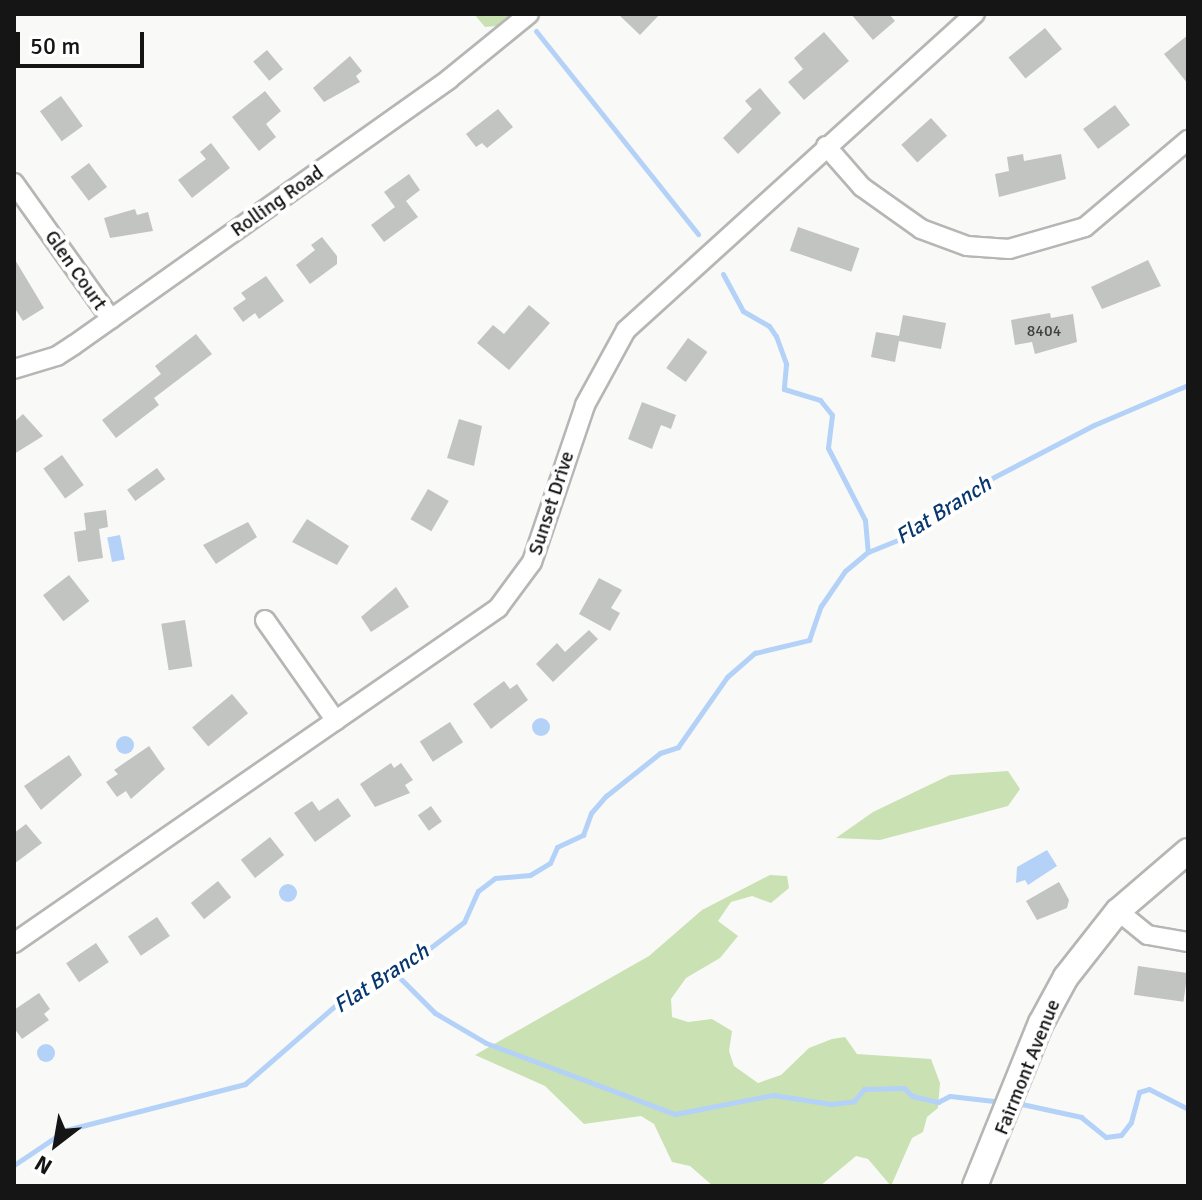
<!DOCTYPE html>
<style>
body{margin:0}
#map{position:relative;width:1202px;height:1200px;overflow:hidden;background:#f9faf7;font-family:Signika,sans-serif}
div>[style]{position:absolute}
.green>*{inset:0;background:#cae1b3}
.water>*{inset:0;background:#b4d1f8;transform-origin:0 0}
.round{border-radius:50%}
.stream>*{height:5px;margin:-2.5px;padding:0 2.5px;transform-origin:2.5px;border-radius:2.5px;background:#b4d1f8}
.building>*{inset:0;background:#c2c4c1;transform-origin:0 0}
.roads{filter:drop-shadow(2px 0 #b6b7b5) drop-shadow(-2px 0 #b6b7b5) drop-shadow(0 2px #b6b7b5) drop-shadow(0 -2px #b6b7b5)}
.minor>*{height:18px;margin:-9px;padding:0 9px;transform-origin:9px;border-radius:9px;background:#fff}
.tertiary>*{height:24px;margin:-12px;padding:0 12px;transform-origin:12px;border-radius:12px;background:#fff}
span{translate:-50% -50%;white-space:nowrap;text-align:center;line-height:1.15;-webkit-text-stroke:8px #fff;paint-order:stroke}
.number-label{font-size:16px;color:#40413f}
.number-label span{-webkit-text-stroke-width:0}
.street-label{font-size:20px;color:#141514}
.water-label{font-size:22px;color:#06376e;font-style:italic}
.frame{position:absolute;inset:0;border:16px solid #141514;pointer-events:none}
.north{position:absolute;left:16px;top:1104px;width:80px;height:80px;-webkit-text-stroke:6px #fff;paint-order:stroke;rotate:211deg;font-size:22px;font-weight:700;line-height:32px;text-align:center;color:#141514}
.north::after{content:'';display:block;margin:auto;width:28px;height:36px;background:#141514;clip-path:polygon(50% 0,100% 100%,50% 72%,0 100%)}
.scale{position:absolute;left:16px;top:32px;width:128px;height:36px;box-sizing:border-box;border:4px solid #141514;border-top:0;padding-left:10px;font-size:24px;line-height:28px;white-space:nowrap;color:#141514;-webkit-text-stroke:6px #fff;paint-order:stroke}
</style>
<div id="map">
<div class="green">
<i style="clip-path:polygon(474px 14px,510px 14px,497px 26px,485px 27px)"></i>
<i style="clip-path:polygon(1008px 771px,1020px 789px,1008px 806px,880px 840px,836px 838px,873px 812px,950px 775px)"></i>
<i style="clip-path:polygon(770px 875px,787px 876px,789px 888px,771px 903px,752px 896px,731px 902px,718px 921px,738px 936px,720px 958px,686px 978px,671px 999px,672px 1017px,688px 1022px,712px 1019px,732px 1031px,729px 1051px,734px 1066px,758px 1083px,781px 1075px,809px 1048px,832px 1039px,845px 1037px,857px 1054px,931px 1059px,940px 1083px,938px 1108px,927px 1117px,923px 1132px,912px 1138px,891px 1186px,868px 1159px,856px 1156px,820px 1186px,713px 1186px,690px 1166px,672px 1162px,654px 1124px,641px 1116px,584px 1124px,545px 1086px,475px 1055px,649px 956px,702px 910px)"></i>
</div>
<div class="water">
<i style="left:120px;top:535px;width:25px;height:13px;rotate:79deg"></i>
<i class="round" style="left:532px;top:718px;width:18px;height:18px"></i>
<i class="round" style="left:116px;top:736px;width:18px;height:18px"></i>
<i style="clip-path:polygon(1047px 850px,1057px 866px,1028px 885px,1025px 880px,1016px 883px,1017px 867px)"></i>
<i class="round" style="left:279px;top:884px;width:18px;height:18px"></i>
<i class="round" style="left:37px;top:1044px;width:18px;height:18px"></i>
</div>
<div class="stream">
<i style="left:536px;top:31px;width:260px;rotate:51.4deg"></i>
<i style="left:723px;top:274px;width:42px;rotate:61.6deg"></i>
<i style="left:743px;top:311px;width:30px;rotate:30deg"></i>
<i style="left:769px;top:326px;width:12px;rotate:55deg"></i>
<i style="left:776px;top:336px;width:30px;rotate:70deg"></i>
<i style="left:786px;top:364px;width:25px;rotate:95deg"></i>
<i style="left:784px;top:389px;width:38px;rotate:17deg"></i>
<i style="left:820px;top:400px;width:19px;rotate:51deg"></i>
<i style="left:832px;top:415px;width:33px;rotate:97deg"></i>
<i style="left:828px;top:448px;width:81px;rotate:62.8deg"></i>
<i style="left:865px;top:520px;width:32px;rotate:85deg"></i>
<i style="left:396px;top:974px;width:55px;rotate:45deg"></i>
<i style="left:435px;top:1013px;width:59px;rotate:30.5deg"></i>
<i style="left:486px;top:1043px;width:202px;rotate:20.6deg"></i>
<i style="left:675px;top:1114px;width:100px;rotate:-11deg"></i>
<i style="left:773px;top:1095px;width:59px;rotate:8.8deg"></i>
<i style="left:831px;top:1104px;width:23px;rotate:-7deg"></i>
<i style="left:854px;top:1101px;width:16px;rotate:-50deg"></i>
<i style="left:864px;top:1089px;width:40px;rotate:-1.4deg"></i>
<i style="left:904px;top:1088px;width:11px;rotate:45deg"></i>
<i style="left:912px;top:1096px;width:27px;rotate:13deg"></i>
<i style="left:938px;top:1102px;width:13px;rotate:-27deg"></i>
<i style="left:950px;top:1096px;width:53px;rotate:6.5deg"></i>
<i style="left:1017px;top:1103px;width:66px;rotate:12.3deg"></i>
<i style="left:1081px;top:1117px;width:32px;rotate:39deg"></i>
<i style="left:1106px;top:1137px;width:15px;rotate:-8deg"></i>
<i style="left:1121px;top:1135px;width:16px;rotate:-52deg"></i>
<i style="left:1131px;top:1122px;width:31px;rotate:-75deg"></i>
<i style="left:1139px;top:1092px;width:10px;rotate:-17deg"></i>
<i style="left:1149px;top:1089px;width:44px;rotate:27.1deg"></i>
<i style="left:14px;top:1165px;width:63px;rotate:-33.9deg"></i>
<i style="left:66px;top:1130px;width:185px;rotate:-14.4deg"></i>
<i style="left:245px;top:1084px;width:122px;rotate:-41deg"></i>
<i style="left:337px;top:1004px;width:66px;rotate:-27deg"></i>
<i style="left:396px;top:974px;width:86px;rotate:-37.4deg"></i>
<i style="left:464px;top:922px;width:34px;rotate:-66deg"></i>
<i style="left:478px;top:891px;width:21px;rotate:-37deg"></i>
<i style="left:495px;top:878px;width:35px;rotate:-5deg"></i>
<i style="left:530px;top:875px;width:23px;rotate:-31deg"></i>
<i style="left:550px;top:863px;width:17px;rotate:-66deg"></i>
<i style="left:557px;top:847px;width:29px;rotate:-25deg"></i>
<i style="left:583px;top:835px;width:23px;rotate:-70deg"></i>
<i style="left:591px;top:813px;width:23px;rotate:-49deg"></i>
<i style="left:606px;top:796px;width:69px;rotate:-38.5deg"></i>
<i style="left:660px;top:753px;width:19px;rotate:-18deg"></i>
<i style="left:678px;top:747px;width:85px;rotate:-55deg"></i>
<i style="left:727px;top:677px;width:37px;rotate:-41deg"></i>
<i style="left:755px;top:653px;width:56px;rotate:-13.5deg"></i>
<i style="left:809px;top:640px;width:36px;rotate:-71deg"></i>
<i style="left:821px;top:606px;width:42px;rotate:-55.6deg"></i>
<i style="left:845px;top:571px;width:30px;rotate:-40deg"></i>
<i style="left:868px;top:552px;width:40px;rotate:-22deg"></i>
<i style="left:905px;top:537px;width:56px;rotate:-39.9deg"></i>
<i style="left:948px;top:501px;width:165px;rotate:-27.5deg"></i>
<i style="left:1094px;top:425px;width:102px;rotate:-23.1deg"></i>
</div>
<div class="building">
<i style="clip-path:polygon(618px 14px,660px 14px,640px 35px)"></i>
<i style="clip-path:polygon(851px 14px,889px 14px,895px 21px,873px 40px)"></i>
<i style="left:1045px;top:28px;width:27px;height:47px;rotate:51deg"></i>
<i style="clip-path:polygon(824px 32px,849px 61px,804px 100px,788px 82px,803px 69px,794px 58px)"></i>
<i style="clip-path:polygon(1188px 35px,1188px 84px,1164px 54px)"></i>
<i style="left:267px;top:50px;width:25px;height:18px;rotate:50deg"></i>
<i style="clip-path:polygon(350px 56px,362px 71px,356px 76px,360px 82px,324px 102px,313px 88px)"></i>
<i style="clip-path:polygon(760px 88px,781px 113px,738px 154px,723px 138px,752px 109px,745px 101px)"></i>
<i style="clip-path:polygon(265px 91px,281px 111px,266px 124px,276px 137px,259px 151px,232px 117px)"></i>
<i style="left:61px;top:96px;width:37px;height:26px;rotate:54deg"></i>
<i style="left:1115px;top:105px;width:25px;height:40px;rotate:53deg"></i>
<i style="clip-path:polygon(498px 109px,513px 127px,487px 148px,482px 143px,476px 147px,466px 134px)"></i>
<i style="left:931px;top:118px;width:24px;height:40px;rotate:48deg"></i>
<i style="clip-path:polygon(211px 143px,230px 168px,192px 198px,178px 180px,206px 159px,200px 152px)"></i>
<i style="clip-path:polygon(1023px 154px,1024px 161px,1061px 154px,1066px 179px,999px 197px,995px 174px,1009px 171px,1007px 157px)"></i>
<i style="left:89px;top:163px;width:30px;height:23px;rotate:53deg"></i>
<i style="clip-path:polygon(409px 174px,420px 190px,406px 201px,418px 217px,384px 242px,371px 225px,395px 207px,384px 192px)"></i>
<i style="clip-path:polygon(135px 209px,137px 215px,148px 212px,153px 231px,110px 238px,104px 218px)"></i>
<i style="left:798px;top:227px;width:65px;height:25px;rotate:19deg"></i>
<i style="clip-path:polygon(322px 237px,337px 256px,337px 264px,310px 284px,296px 265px,315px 250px,311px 245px)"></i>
<i style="clip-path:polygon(14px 258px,44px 308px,23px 321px,14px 307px)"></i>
<i style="clip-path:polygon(1148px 260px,1161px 286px,1102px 309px,1091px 287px)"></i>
<i style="clip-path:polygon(266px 276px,284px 301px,259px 319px,255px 313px,243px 322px,233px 308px,246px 299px,241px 293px)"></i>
<i style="clip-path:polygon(529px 305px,550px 323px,509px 370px,477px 343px,493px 325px,504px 334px)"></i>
<i style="clip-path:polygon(1050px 313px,1051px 318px,1073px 314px,1077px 342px,1035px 354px,1032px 342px,1015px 345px,1011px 320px)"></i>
<i style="clip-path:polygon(903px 315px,946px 323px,941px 349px,899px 341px,895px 362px,871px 357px,876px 332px,899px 336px)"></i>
<i style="clip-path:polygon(196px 334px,212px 354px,154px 398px,159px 405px,116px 438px,102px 420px,161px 374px,155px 366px)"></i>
<i style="left:688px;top:338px;width:24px;height:37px;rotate:36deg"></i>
<i style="clip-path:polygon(642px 402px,676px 415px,671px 429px,661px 425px,652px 449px,628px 439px)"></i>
<i style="clip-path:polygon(23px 414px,43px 436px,14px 454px,14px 422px)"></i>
<i style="clip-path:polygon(459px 419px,482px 426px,474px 466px,447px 458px)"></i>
<i style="left:62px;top:455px;width:37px;height:23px;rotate:54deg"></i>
<i style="left:157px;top:468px;width:14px;height:37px;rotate:54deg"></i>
<i style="left:428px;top:489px;width:24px;height:35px;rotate:30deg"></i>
<i style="clip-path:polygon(106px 510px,108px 527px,99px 529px,103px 558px,78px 562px,74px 532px,86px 530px,84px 513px)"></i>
<i style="clip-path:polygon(307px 519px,349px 546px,337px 565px,292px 542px)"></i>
<i style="clip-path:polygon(248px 522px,257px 537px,216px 564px,203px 545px)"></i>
<i style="left:69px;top:575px;width:33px;height:33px;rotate:52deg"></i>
<i style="clip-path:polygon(599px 578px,622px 590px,611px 608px,620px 613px,610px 631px,579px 614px)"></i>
<i style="clip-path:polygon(396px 587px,409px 607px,371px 632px,361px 617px)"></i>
<i style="left:185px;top:620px;width:47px;height:24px;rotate:81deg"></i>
<i style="clip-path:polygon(589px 630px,598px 639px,553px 682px,536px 664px,557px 643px,565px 652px)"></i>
<i style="clip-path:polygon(504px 681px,510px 689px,517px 684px,528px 700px,491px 729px,473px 704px)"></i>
<i style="left:232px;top:694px;width:25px;height:52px;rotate:50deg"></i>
<i style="left:450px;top:722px;width:24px;height:36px;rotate:57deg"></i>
<i style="clip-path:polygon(149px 746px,165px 769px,131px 799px,126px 791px,117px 797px,106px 782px,118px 774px,114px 770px)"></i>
<i style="clip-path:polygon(69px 755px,82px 775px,41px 810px,24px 786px)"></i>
<i style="clip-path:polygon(391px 763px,394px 768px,401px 763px,413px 780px,405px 785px,410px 793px,375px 807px,360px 784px)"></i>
<i style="clip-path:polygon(338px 798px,351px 816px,315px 842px,294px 813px,312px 801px,319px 811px)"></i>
<i style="left:431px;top:806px;width:19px;height:16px;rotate:55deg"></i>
<i style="clip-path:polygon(26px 824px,42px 843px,14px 864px,14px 833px)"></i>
<i style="left:270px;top:837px;width:23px;height:37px;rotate:52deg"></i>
<i style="left:218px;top:881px;width:21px;height:35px;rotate:51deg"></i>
<i style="clip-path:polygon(1059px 882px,1069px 900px,1067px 908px,1037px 920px,1026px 901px)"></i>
<i style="left:157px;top:917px;width:23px;height:35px;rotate:56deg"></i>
<i style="left:96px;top:943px;width:23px;height:36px;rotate:56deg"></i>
<i style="left:1138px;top:966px;width:50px;height:29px;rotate:8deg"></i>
<i style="clip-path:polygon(39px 993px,50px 1009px,44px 1014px,49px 1020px,22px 1039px,14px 1028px,14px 1010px)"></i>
</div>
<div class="roads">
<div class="minor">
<i style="left:826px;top:146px;width:55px;rotate:48.7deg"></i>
<i style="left:862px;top:187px;width:72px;rotate:35.4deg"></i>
<i style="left:921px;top:229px;width:49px;rotate:20.3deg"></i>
<i style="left:967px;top:246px;width:42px;rotate:4.1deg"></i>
<i style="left:1009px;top:249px;width:79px;rotate:-16.1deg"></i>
<i style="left:1085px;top:227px;width:135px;rotate:-40.2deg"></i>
<i style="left:14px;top:183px;width:167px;rotate:54.5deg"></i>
<i style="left:14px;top:369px;width:45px;rotate:-16.8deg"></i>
<i style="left:57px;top:356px;width:20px;rotate:-33deg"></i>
<i style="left:74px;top:345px;width:460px;rotate:-35.3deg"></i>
<i style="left:449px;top:79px;width:103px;rotate:-39.1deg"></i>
<i style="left:265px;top:620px;width:123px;rotate:54.9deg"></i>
<i style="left:1118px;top:911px;width:38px;rotate:39deg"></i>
<i style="left:1148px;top:935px;width:41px;rotate:9.9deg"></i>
<i style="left:14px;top:943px;width:589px;rotate:-34.69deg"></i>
<i style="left:498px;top:608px;width:57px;rotate:-53.5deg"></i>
<i style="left:532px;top:562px;width:166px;rotate:-71.3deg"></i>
<i style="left:585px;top:405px;width:85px;rotate:-61.3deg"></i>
<i style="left:626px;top:330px;width:471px;rotate:-42.2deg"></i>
</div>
<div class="tertiary">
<i style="left:975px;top:1186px;width:176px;rotate:-68deg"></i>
<i style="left:1041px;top:1023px;width:52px;rotate:-61.5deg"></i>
<i style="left:1066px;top:977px;width:84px;rotate:-51.8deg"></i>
<i style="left:1118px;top:911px;width:92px;rotate:-40.6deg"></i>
</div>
</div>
<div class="number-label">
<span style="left:1044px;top:331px">8404</span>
</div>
<div class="street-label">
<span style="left:277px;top:201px;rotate:-35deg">Rolling Road</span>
<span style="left:76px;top:270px;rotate:55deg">Glen Court</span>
<span style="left:551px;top:503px;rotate:-72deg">Sunset Drive</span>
<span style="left:1027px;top:1067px;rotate:-68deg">Fairmont Avenue</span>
</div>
<div class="water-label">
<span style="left:943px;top:510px;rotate:-32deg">Flat Branch</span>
<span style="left:381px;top:978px;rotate:-33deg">Flat Branch</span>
</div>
<div class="frame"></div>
<div class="north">N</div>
<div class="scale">50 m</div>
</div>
